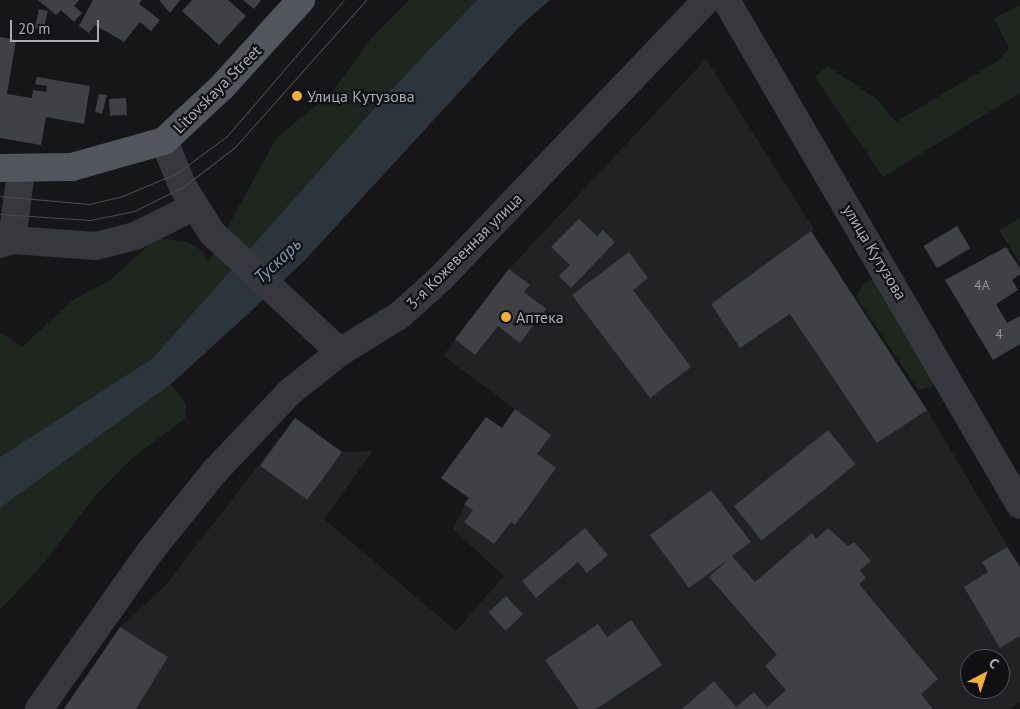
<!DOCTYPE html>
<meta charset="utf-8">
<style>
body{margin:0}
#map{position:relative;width:1020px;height:709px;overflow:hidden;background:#161618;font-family:"PT Sans",sans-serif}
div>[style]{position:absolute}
.built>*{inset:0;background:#222225}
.green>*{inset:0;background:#1e261f}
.water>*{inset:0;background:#2c353c}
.building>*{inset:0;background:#404145;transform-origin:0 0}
.minor>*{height:28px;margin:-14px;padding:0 14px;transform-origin:14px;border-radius:14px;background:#37383d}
.primary>*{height:28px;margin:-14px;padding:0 14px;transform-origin:14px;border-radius:14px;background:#53555c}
.tram>*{height:1px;margin:-0.5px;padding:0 0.5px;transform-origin:0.5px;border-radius:0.5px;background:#4a4c52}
.dots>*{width:14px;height:14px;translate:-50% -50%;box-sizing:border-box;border:2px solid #111113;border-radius:50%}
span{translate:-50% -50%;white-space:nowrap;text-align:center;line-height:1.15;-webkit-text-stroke:4.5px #111113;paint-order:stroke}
.number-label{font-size:14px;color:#8e929b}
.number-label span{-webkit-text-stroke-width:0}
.street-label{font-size:16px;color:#a8adb8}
.poi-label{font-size:16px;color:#a8adb8}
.left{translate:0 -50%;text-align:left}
.water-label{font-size:18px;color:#7f9bb3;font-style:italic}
.north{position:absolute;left:960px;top:649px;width:50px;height:50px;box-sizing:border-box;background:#111113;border:1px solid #4d4f55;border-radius:50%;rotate:40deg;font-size:14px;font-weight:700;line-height:20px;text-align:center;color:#a8adb8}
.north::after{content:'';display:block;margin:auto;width:18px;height:22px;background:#f2b134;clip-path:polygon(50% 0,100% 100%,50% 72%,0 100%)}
.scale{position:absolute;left:10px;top:20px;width:89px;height:22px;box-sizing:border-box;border:2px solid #a8adb8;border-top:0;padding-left:6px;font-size:15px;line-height:18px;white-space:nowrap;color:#a8adb8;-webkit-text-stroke:4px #111113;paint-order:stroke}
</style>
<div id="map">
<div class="built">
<i style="clip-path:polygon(evenodd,706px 59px,814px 229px,811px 231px,841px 275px,838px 278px,927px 410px,1020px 567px,1020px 702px,1010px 709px,64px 709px,120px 627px,165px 586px,295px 418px,342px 452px,373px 451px,324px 519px,456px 631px,504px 576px,453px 529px,468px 498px,441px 478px,486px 417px,502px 428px,515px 409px,443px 356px,509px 269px,706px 59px,970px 659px,1000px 659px,1000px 689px,970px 689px,970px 659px)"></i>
</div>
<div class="green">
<i style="clip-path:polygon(409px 0,477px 0,387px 94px,153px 358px,0 457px,0 332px,22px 347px,73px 300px,113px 278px,156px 238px,184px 241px,203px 251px,208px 263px,277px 137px,332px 93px,372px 37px)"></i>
<i style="clip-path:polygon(1020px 5px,1020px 93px,883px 177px,815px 77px,827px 66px,878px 100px,896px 122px,998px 61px,1009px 48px,994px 18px)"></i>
<i style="clip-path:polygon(1020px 218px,1020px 264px,999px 230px)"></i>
<i style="clip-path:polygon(879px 279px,937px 375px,932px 387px,918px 390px,856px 297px,866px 281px)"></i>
<i style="clip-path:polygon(171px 384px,186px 404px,185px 419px,130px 460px,94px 497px,43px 564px,0 610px,0 508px)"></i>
</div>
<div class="water">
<i style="clip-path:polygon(477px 0,550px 0,521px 25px,304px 261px,249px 313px,171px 384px,0 508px,0 457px,153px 358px,387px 94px)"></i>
</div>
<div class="building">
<i style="clip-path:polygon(38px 0,79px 0,74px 6px,82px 13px,74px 22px,61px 10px,56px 15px)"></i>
<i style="clip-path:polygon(93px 0,142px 0,139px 4px,160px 20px,151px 31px,140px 22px,124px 42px,95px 25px,89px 33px,79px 26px)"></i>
<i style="clip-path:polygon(159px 0,180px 0,170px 13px)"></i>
<i style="clip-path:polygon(192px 0,228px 0,246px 16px,219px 45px,182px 11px)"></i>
<i style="clip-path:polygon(243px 0,261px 0,254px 9px)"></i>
<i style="left:39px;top:9px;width:9px;height:20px;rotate:13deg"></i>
<i style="clip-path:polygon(0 37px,16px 40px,7px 94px,32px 98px,33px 90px,46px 92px,47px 86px,35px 84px,37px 77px,90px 86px,84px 124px,46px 117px,41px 145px,0 138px)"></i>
<i style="clip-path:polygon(99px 94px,107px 95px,102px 114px,95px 112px)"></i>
<i style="left:126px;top:98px;width:17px;height:17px;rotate:87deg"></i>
<i style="clip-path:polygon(579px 219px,597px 236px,603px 230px,615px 242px,571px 288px,559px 276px,570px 265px,551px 247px)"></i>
<i style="left:957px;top:226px;width:26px;height:39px;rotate:59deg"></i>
<i style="clip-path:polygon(811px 231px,927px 410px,877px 443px,790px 314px,740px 348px,711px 304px)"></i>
<i style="clip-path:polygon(1006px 247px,1020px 268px,1020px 274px,1012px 280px,1018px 290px,996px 304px,1007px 323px,1020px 316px,1020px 344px,993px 360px,945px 280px)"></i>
<i style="clip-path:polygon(629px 252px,648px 278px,633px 290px,691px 367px,650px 398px,572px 295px)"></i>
<i style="clip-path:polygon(509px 269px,530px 285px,524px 292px,546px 309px,520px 343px,498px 326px,475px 355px,455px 339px)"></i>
<i style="clip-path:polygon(515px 409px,551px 435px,537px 454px,556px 468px,515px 525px,511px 522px,494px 544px,464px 522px,473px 510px,464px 504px,469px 498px,441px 478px,486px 417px,502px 428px)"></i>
<i style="left:295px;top:418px;width:58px;height:59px;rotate:36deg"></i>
<i style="left:828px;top:430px;width:44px;height:121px;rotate:51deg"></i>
<i style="clip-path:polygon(711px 490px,751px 542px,732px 556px,755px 582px,812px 533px,816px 539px,828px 528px,848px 546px,854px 542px,871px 561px,860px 570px,866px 578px,859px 584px,938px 679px,921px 694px,933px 709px,682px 709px,714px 681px,736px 707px,754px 692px,767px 707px,786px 690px,765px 666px,777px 655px,709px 577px,730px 558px,689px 588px,650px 535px)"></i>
<i style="clip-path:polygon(585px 528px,608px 555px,587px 573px,578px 562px,536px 598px,522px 581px)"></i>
<i style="clip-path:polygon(1007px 547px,1020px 567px,1020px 636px,1000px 648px,964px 587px,988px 572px,982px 562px)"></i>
<i style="left:506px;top:596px;width:25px;height:24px;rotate:47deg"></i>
<i style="clip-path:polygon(631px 620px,662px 665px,596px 709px,579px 709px,545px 660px,598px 624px,607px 637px)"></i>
<i style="clip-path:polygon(120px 627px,168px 657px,136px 709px,64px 709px)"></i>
</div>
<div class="minor">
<i style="left:726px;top:0;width:584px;rotate:59.79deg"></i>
<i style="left:164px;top:141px;width:50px;rotate:67.6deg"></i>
<i style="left:183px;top:187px;width:54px;rotate:57.8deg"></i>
<i style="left:212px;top:233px;width:175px;rotate:42.9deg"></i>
<i style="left:12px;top:240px;width:70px;rotate:-82.6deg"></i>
<i style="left:0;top:244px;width:13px;rotate:-18deg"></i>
<i style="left:12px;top:240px;width:84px;rotate:4.1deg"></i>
<i style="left:96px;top:246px;width:40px;rotate:-14.4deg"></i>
<i style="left:135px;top:236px;width:65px;rotate:-26.6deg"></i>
<i style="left:39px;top:709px;width:191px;rotate:-54.8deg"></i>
<i style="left:149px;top:553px;width:105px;rotate:-51.2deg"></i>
<i style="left:215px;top:471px;width:110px;rotate:-46.5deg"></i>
<i style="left:291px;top:391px;width:63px;rotate:-38.5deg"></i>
<i style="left:340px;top:352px;width:70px;rotate:-31.7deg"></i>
<i style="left:400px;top:315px;width:55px;rotate:-42.1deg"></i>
<i style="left:441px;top:278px;width:385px;rotate:-46.3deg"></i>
</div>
<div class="primary">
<i style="left:0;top:168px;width:72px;rotate:-0.8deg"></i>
<i style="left:72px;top:167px;width:96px;rotate:-15.8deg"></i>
<i style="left:164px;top:141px;width:79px;rotate:-43deg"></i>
<i style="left:222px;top:87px;width:118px;rotate:-47.8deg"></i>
</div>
<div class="tram">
<i style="left:0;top:196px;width:89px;rotate:5.1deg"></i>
<i style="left:89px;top:204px;width:32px;rotate:-13deg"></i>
<i style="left:120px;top:197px;width:62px;rotate:-22.8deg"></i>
<i style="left:177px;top:173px;width:62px;rotate:-36.5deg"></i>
<i style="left:227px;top:136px;width:179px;rotate:-49.3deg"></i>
<i style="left:0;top:214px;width:90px;rotate:3.8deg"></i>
<i style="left:90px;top:220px;width:45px;rotate:-11.6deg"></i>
<i style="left:134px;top:211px;width:55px;rotate:-26.1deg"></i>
<i style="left:183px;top:187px;width:66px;rotate:-37.6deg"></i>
<i style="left:235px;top:147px;width:197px;rotate:-48.3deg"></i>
</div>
<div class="dots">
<i style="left:297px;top:96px;background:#f2b134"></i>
<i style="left:506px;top:317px;background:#f2b134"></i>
</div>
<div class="number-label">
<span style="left:982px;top:285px">4А</span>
<span style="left:999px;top:334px">4</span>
</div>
<div class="street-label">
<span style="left:217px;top:89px;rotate:-45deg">Litovskaya Street</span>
<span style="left:464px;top:251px;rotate:-45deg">3-я Кожевенная улица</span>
<span style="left:875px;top:252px;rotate:59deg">улица Кутузова</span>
</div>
<div class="poi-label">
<span class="left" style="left:307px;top:96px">Улица Кутузова</span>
<span class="left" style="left:516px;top:317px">Аптека</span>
</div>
<div class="water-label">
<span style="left:278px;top:261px;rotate:-43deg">Тускарь</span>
</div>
<div class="north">С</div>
<div class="scale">20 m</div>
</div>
